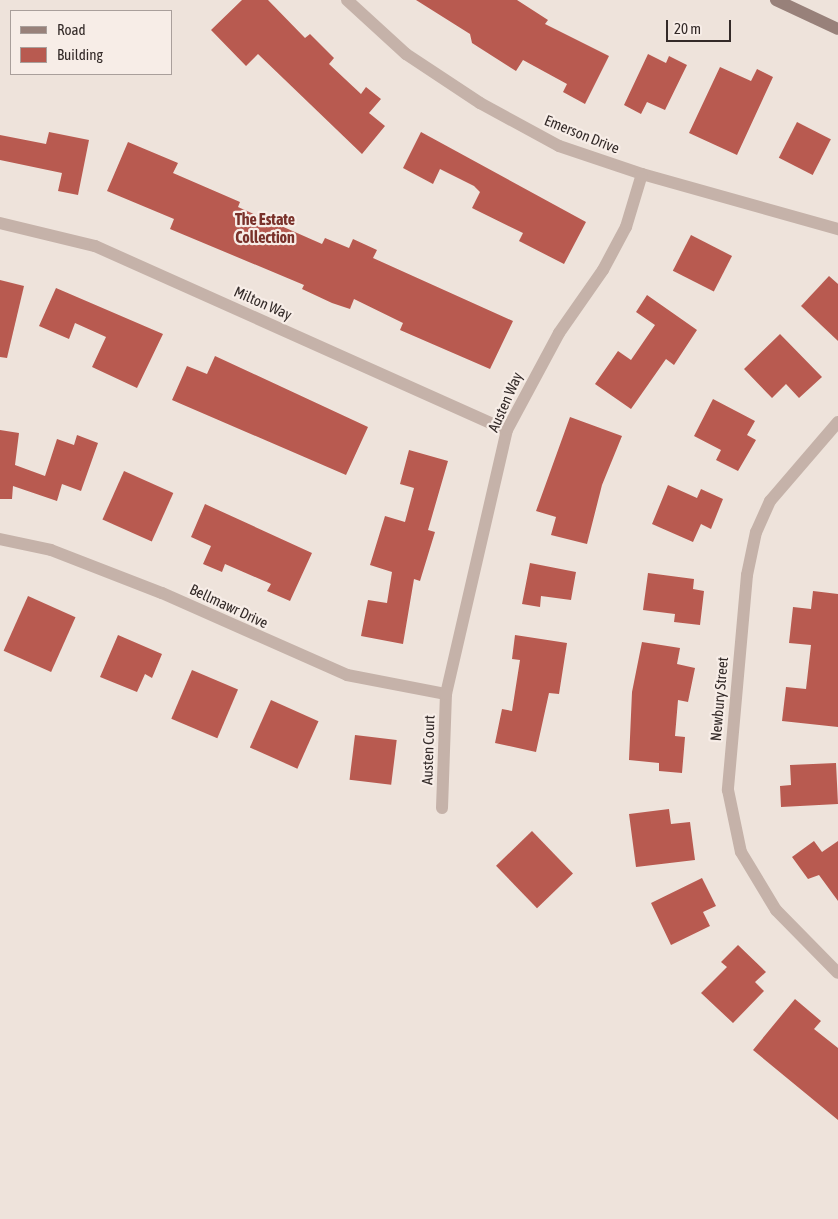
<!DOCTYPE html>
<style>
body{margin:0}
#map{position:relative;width:838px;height:1219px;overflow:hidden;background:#eee3db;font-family:"Asap Condensed",sans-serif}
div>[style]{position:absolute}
.building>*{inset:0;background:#b85a50;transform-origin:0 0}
.street>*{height:12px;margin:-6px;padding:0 6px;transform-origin:6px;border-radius:6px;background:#c5b2a9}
.secondary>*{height:12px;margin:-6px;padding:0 6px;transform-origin:6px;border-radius:6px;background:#98817a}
span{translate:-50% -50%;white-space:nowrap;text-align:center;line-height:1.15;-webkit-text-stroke:4.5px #f7ede7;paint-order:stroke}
.street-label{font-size:15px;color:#332a28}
.neighbourhood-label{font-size:16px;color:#79312a;font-weight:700}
.legend{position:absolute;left:10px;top:10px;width:162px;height:65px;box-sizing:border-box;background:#f7ede7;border:1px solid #a99f9b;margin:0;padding:6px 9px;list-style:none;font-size:15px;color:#332a28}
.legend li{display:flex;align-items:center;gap:10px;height:25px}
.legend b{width:25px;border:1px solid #a99f9b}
.scale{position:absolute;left:666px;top:20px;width:65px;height:22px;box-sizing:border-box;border:2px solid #332a28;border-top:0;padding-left:6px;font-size:15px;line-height:18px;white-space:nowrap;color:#332a28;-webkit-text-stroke:4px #f7ede7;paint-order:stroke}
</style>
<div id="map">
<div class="building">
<i style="clip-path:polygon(242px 0,268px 0,305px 38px,310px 34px,334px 58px,329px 64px,361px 94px,366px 87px,381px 99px,369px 113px,385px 126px,362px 154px,258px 54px,246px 66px,211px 30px)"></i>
<i style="clip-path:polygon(416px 0,517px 0,548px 20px,545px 24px,609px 56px,585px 104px,563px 92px,567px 84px,523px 60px,516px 71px,472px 43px,470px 34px)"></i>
<i style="clip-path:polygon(648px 54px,666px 63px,669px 56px,687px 65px,665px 110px,647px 102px,641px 114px,624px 105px)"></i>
<i style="clip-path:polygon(720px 67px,751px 81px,757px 69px,773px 77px,737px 155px,689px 133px)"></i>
<i style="left:797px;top:122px;width:38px;height:40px;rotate:27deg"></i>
<i style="clip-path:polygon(49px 132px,89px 140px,78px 195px,58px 191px,62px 173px,0 160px,0 135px,46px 144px)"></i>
<i style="clip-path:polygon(421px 132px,586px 222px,564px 264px,519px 241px,523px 233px,472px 208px,480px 192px,474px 186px,440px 169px,433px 184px,403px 168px)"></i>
<i style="clip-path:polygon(128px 142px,178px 163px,173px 173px,240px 202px,238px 207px,322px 244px,325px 238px,349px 248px,353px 239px,377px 250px,373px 258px,513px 321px,490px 369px,400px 330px,403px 323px,354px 299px,350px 309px,332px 303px,302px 289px,304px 285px,170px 229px,174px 219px,107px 191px)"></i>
<i style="left:691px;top:235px;width:46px;height:40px;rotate:27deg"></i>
<i style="clip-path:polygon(829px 276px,838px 284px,838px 341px,801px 306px)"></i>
<i style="clip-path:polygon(0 280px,24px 286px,7px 358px,0 357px)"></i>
<i style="clip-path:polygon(56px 288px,163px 334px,137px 388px,92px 367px,106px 337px,75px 323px,69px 339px,39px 326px)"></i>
<i style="clip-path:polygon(647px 295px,697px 330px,674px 365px,666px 359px,631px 409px,595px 384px,618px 351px,631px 360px,655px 325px,636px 312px)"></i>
<i style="clip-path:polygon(780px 334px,822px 377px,799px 398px,786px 384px,772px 398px,744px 369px)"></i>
<i style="clip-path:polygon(215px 356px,368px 427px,346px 475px,172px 400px,187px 366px,207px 374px)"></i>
<i style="clip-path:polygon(713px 399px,755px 421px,747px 435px,756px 440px,738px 471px,716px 460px,721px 450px,694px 436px)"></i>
<i style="clip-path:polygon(570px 417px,622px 436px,602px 485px,587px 544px,551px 535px,556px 517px,536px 511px)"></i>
<i style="clip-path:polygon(0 430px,19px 433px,15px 465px,45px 476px,57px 439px,74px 445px,77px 435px,98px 443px,81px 491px,62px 484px,57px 501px,13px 486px,12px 499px,0 499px)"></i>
<i style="clip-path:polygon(409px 450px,448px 461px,428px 530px,435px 532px,420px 581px,414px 579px,403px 644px,361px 636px,368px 600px,387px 603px,392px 572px,370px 565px,385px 516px,405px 522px,414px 488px,400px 484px)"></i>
<i style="left:124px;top:471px;width:54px;height:53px;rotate:24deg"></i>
<i style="clip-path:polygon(668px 485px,697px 498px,701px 489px,723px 499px,711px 529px,701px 524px,693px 542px,652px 524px)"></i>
<i style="clip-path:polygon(205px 504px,312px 553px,290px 601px,267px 591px,271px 584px,225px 564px,222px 572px,203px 564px,211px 546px,191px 537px)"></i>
<i style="clip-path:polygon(530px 563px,576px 572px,571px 600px,541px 596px,540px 607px,522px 604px)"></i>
<i style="clip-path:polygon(648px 573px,694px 579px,693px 589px,704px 591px,700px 625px,674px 622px,675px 614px,643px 610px)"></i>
<i style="clip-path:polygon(813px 591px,838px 594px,838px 727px,782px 721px,786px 687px,806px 689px,811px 645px,789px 643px,793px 607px,811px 609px)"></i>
<i style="left:28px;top:596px;width:52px;height:60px;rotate:24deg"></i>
<i style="clip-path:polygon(118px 635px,162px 654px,152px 678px,145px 674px,137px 692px,100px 677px)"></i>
<i style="clip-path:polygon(515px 635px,567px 643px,559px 694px,549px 693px,536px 752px,495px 743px,502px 709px,512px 711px,520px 660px,512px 659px)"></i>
<i style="clip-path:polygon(642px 642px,680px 648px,677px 664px,695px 668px,688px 702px,678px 700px,675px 736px,685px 737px,682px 773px,659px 771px,659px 763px,629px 760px,632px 692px)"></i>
<i style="left:192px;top:670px;width:50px;height:53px;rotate:23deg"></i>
<i style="left:271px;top:700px;width:52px;height:52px;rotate:24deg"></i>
<i style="left:355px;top:735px;width:42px;height:45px;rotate:7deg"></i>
<i style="clip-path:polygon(836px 763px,838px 804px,781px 807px,780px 786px,791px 785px,790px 765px)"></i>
<i style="clip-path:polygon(669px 809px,671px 824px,690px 822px,695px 860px,636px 867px,629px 814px)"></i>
<i style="left:532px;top:831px;width:59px;height:50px;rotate:46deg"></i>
<i style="clip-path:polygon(814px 841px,822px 852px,838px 841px,838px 901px,819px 875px,808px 879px,792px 857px)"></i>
<i style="clip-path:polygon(702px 878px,716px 906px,703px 912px,710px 926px,671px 945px,651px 903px)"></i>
<i style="clip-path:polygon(738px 945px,766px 972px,755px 982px,764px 991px,733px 1023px,701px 993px,727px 967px,721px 962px)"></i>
<i style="clip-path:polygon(795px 999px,821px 1021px,814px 1029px,838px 1048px,838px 1120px,753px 1050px)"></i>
</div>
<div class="street">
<i style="left:347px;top:0;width:80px;rotate:42.5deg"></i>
<i style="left:406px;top:54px;width:89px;rotate:33.5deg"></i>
<i style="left:480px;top:103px;width:90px;rotate:28.6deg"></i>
<i style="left:559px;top:146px;width:88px;rotate:18.6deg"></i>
<i style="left:642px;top:174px;width:204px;rotate:15.7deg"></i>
<i style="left:0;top:223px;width:98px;rotate:13.6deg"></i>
<i style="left:95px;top:246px;width:451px;rotate:24.1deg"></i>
<i style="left:838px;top:422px;width:104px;rotate:130.7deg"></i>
<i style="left:770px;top:501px;width:34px;rotate:114deg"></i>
<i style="left:756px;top:532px;width:44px;rotate:101.8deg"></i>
<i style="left:747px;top:575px;width:216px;rotate:95.1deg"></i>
<i style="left:728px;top:790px;width:63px;rotate:78.2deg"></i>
<i style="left:741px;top:852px;width:68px;rotate:58.9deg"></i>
<i style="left:776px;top:910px;width:88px;rotate:45.5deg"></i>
<i style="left:0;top:539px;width:52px;rotate:12.2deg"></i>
<i style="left:51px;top:550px;width:119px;rotate:21.2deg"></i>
<i style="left:162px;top:593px;width:202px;rotate:23.9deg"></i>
<i style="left:347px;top:675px;width:101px;rotate:10.9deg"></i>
<i style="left:442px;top:808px;width:114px;rotate:-88deg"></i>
<i style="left:446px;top:694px;width:271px;rotate:-77deg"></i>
<i style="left:507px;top:430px;width:110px;rotate:-61.8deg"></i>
<i style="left:559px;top:333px;width:77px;rotate:-55.1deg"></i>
<i style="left:603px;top:270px;width:49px;rotate:-61.9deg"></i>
<i style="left:626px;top:227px;width:55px;rotate:-73.2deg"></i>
</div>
<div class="secondary">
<i style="left:776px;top:0;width:68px;rotate:25.1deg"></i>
</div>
<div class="street-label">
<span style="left:582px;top:134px;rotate:22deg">Emerson Drive</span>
<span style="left:263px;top:303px;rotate:24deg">Milton Way</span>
<span style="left:505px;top:402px;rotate:-66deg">Austen Way</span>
<span style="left:229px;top:606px;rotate:25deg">Bellmawr Drive</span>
<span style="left:719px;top:699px;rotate:-85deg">Newbury Street</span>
<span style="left:428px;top:750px;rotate:-88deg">Austen Court</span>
</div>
<div class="neighbourhood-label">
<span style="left:265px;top:228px">The Estate<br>Collection</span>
</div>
<ul class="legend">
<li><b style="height:6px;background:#98817a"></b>Road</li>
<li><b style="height:14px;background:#b85a50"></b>Building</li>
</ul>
<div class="scale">20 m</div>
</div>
